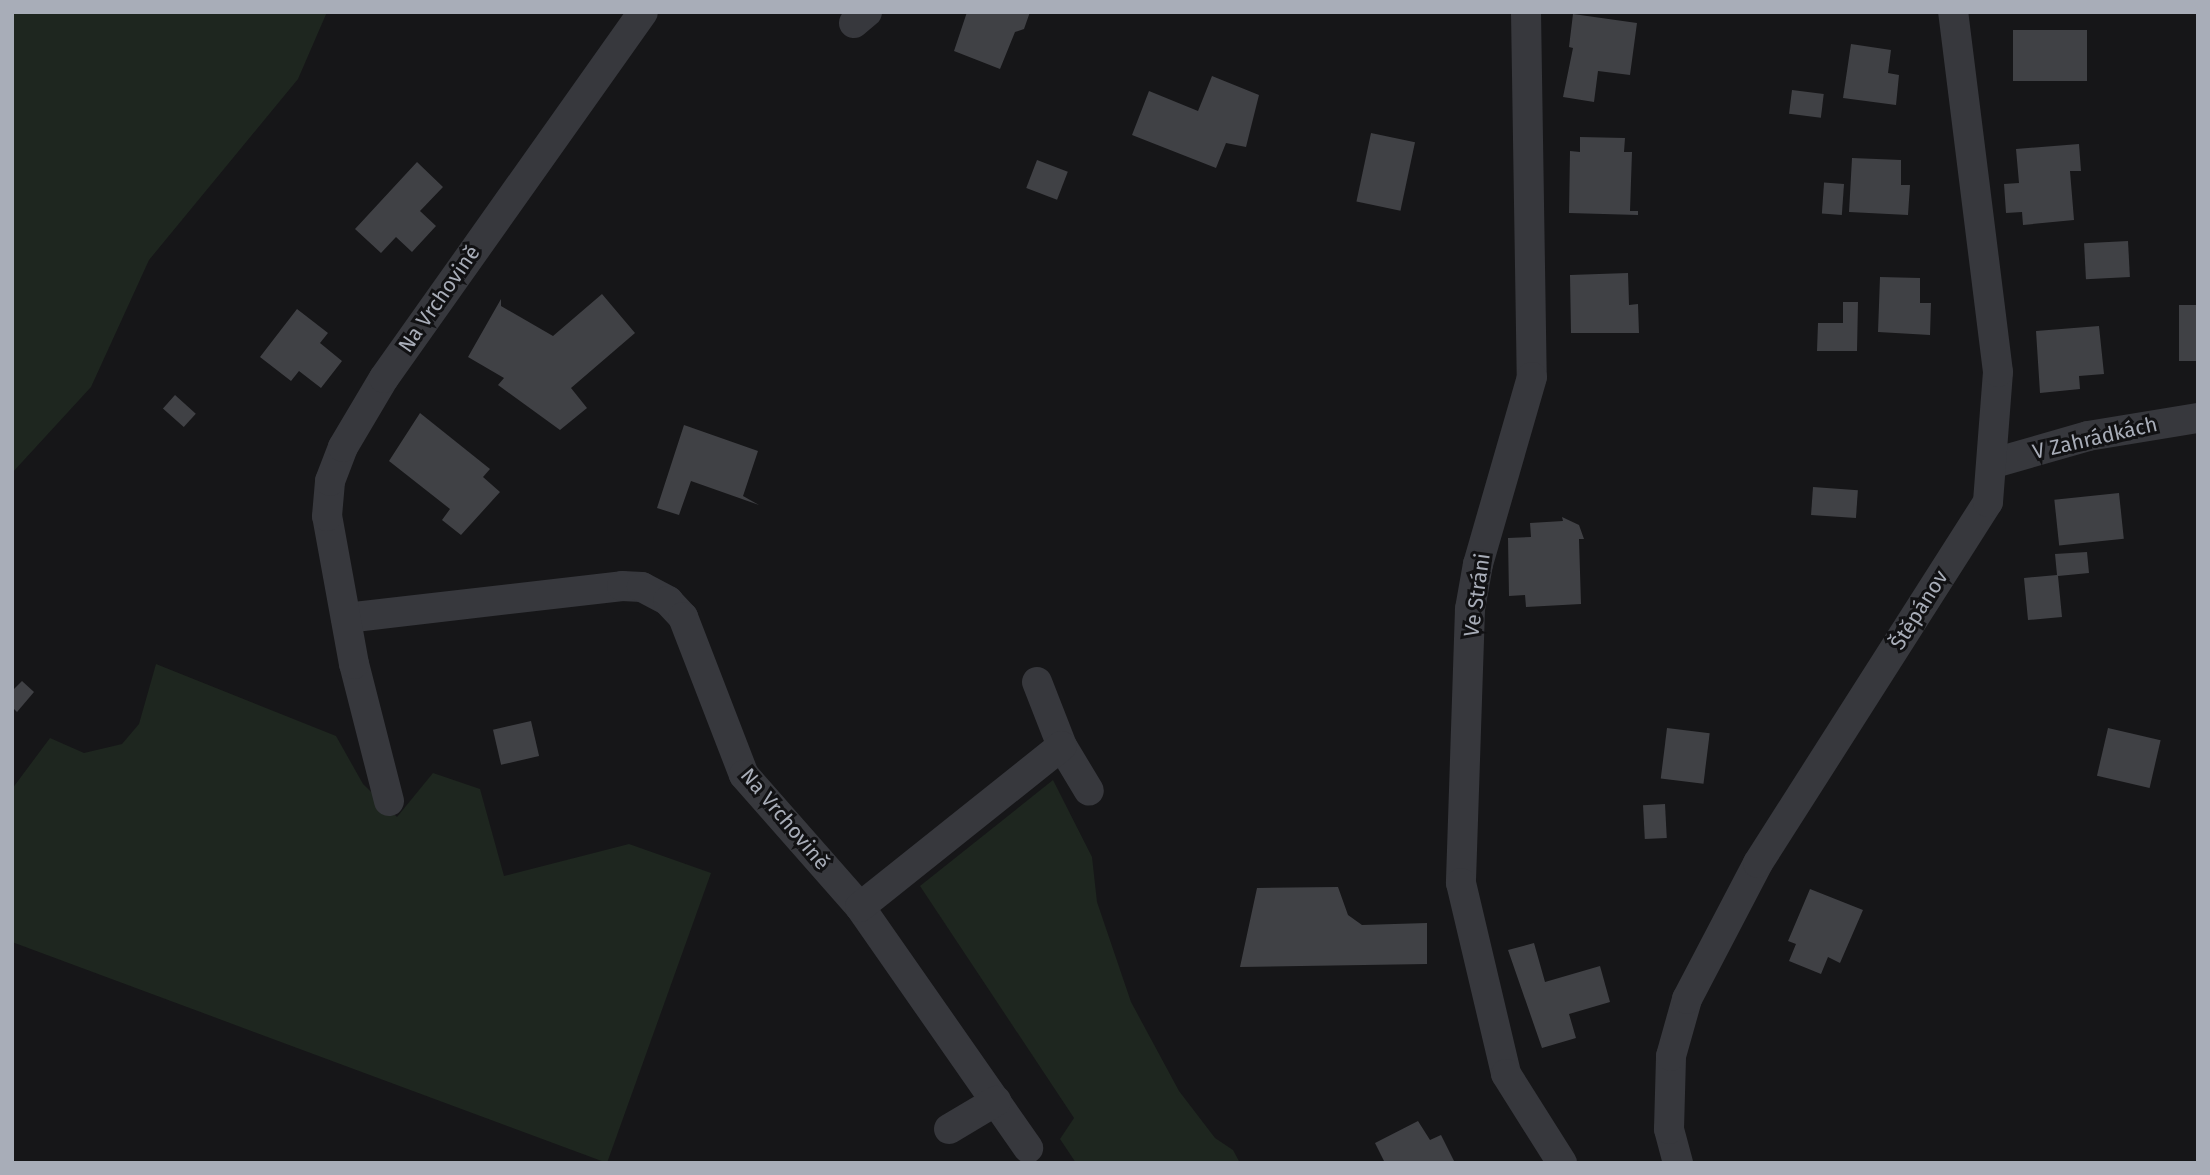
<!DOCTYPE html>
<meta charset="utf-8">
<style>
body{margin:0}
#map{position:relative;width:2210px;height:1175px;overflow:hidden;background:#161618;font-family:"Fira Sans",sans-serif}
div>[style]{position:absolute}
.green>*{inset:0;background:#1e261f}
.building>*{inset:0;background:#404145;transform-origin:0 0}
.street>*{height:30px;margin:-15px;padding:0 15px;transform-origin:15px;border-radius:15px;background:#37383d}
span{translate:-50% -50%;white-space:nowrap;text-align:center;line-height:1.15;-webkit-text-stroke:6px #111113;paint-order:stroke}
.street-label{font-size:21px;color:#a8adb8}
.frame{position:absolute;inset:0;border:14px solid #a8adb8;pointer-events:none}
</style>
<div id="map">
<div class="green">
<i style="clip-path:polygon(12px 12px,327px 12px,298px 79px,149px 260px,91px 387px,12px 473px)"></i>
<i style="clip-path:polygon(156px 664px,336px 736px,363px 784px,397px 817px,433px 773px,480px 789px,504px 876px,629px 844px,711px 873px,607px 1163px,12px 942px,12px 789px,50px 738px,84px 753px,122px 744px,139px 724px)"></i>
<i style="clip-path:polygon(1053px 780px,1092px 857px,1097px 902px,1131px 1002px,1179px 1091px,1215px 1138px,1233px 1150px,1240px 1163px,1076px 1163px,1060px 1139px,1074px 1118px,920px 886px)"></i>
</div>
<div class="building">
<i style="clip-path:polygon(967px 12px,1030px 12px,1024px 29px,1015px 32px,1000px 69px,954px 51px)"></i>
<i style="clip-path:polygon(1573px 14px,1637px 23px,1630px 75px,1598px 71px,1594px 102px,1563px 97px,1573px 48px,1569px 47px)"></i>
<i style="left:2087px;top:30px;width:51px;height:74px;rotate:90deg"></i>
<i style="clip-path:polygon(1851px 44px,1891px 50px,1888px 73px,1899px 75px,1896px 105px,1843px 98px)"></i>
<i style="clip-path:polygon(1212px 76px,1259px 95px,1246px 147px,1226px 143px,1216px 168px,1132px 135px,1149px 91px,1198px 111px)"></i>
<i style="left:1792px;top:90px;width:32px;height:24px;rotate:7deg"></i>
<i style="left:1371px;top:133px;width:45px;height:70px;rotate:12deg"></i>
<i style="clip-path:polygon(1580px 137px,1625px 138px,1624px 152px,1632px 152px,1630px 211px,1638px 211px,1638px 215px,1569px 213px,1570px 151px,1580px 152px)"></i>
<i style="clip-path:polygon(2079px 144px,2081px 171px,2070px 171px,2074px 220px,2023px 225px,2022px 212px,2006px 213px,2004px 184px,2019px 183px,2016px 149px)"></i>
<i style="clip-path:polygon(1852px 158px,1901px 160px,1901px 185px,1910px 185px,1908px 215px,1849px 212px)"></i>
<i style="left:1037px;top:160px;width:33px;height:30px;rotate:21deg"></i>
<i style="clip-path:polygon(417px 162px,443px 187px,420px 211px,436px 226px,412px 252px,396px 237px,381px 253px,355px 229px)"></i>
<i style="left:1844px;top:184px;width:31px;height:20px;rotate:94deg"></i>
<i style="left:2128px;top:241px;width:36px;height:44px;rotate:87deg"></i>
<i style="clip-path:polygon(1628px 273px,1629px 305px,1638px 304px,1639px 333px,1571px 333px,1570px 275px)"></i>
<i style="clip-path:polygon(1880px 277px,1920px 278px,1920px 303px,1931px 303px,1930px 335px,1878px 332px)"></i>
<i style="clip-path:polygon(602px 294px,635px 333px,571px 388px,587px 408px,560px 430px,498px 385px,504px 378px,468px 357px,501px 299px,501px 306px,553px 336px)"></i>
<i style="clip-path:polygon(1843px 302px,1858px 302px,1857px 351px,1817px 351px,1818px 323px,1843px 323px)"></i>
<i style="left:2179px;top:305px;width:19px;height:56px"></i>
<i style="clip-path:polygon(297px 309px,328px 333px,320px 343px,342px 361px,321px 388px,299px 371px,291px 381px,260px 357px)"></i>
<i style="clip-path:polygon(2099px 326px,2104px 374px,2079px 376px,2080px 389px,2040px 393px,2036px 331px)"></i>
<i style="left:175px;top:395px;width:28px;height:18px;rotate:42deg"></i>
<i style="clip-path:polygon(420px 413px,490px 469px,483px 477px,500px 492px,461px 535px,442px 520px,450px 509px,389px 461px)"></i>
<i style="clip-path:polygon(684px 425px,758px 451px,743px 496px,759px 505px,691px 481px,679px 515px,657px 508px)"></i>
<i style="left:1813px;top:487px;width:45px;height:28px;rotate:4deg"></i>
<i style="left:2119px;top:493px;width:46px;height:65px;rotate:84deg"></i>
<i style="clip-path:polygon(1562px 517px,1579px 525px,1584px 539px,1579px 539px,1581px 604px,1526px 607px,1525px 595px,1509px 596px,1508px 538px,1531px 537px,1530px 523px,1563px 521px)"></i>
<i style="clip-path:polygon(2087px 552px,2089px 573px,2058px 576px,2062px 617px,2028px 620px,2024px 578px,2057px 575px,2055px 554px)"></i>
<i style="clip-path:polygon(22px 681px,34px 692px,17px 712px,12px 707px,12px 691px)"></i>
<i style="left:531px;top:721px;width:36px;height:39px;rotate:77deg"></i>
<i style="left:1667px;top:728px;width:43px;height:51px;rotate:7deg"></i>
<i style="left:2108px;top:728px;width:54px;height:49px;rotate:13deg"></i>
<i style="left:1665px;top:804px;width:34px;height:22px;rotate:87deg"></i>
<i style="clip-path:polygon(1338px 887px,1348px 915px,1362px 925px,1427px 923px,1427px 964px,1240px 967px,1257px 888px)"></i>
<i style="clip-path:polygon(1810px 889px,1863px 910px,1840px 963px,1828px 957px,1821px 974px,1789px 961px,1796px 944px,1788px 941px)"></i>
<i style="clip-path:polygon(1534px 943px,1545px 982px,1600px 966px,1610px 1002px,1569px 1014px,1576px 1038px,1542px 1048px,1508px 950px)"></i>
<i style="clip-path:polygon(1418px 1121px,1430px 1140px,1441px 1135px,1455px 1163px,1385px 1163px,1375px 1143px)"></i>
</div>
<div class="street">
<i style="left:1526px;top:12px;width:365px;rotate:89.1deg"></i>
<i style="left:1532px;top:377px;width:195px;rotate:106.1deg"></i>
<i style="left:1478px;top:564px;width:46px;rotate:100.1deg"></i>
<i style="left:1470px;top:609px;width:274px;rotate:91.9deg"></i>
<i style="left:1461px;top:883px;width:196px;rotate:76.7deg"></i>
<i style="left:1506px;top:1074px;width:105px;rotate:57.8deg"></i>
<i style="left:854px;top:23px;width:17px;rotate:-40deg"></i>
<i style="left:1994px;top:463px;width:98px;rotate:-16deg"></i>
<i style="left:2088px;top:436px;width:111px;rotate:-9.3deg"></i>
<i style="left:346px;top:618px;width:278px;rotate:-6.6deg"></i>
<i style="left:622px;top:586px;width:20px;rotate:3deg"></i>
<i style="left:642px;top:587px;width:30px;rotate:28deg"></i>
<i style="left:668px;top:601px;width:22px;rotate:47deg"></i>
<i style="left:683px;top:617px;width:169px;rotate:68.9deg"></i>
<i style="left:744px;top:775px;width:176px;rotate:48.7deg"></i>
<i style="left:860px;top:907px;width:294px;rotate:55.1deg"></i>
<i style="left:1037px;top:682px;width:69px;rotate:68.7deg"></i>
<i style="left:1062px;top:746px;width:52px;rotate:59deg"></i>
<i style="left:389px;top:801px;width:141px;rotate:-104.3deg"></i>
<i style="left:354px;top:664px;width:150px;rotate:-100.3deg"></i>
<i style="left:327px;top:516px;width:35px;rotate:-85deg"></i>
<i style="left:330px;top:481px;width:36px;rotate:-69deg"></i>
<i style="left:343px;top:447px;width:80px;rotate:-59.3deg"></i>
<i style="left:384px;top:378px;width:448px;rotate:-54.7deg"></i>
<i style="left:860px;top:907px;width:258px;rotate:-38.6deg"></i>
<i style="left:949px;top:1129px;width:55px;rotate:-30.8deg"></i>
<i style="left:1678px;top:1163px;width:35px;rotate:-105deg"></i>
<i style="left:1669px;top:1129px;width:73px;rotate:-88.4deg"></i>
<i style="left:1671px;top:1056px;width:59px;rotate:-74.3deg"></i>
<i style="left:1687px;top:999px;width:153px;rotate:-62.4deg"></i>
<i style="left:1758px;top:863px;width:428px;rotate:-57.5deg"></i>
<i style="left:1988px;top:502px;width:130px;rotate:-85.6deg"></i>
<i style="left:1998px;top:372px;width:363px;rotate:-97.1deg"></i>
</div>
<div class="street-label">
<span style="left:439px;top:299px;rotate:-55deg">Na Vrchovině</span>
<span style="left:2095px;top:438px;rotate:-13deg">V Zahrádkách</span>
<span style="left:1477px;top:595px;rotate:-82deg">Ve Stráni</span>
<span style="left:1919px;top:610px;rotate:-58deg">Štěpánov</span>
<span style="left:785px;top:819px;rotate:50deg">Na Vrchovině</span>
</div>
<div class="frame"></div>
</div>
